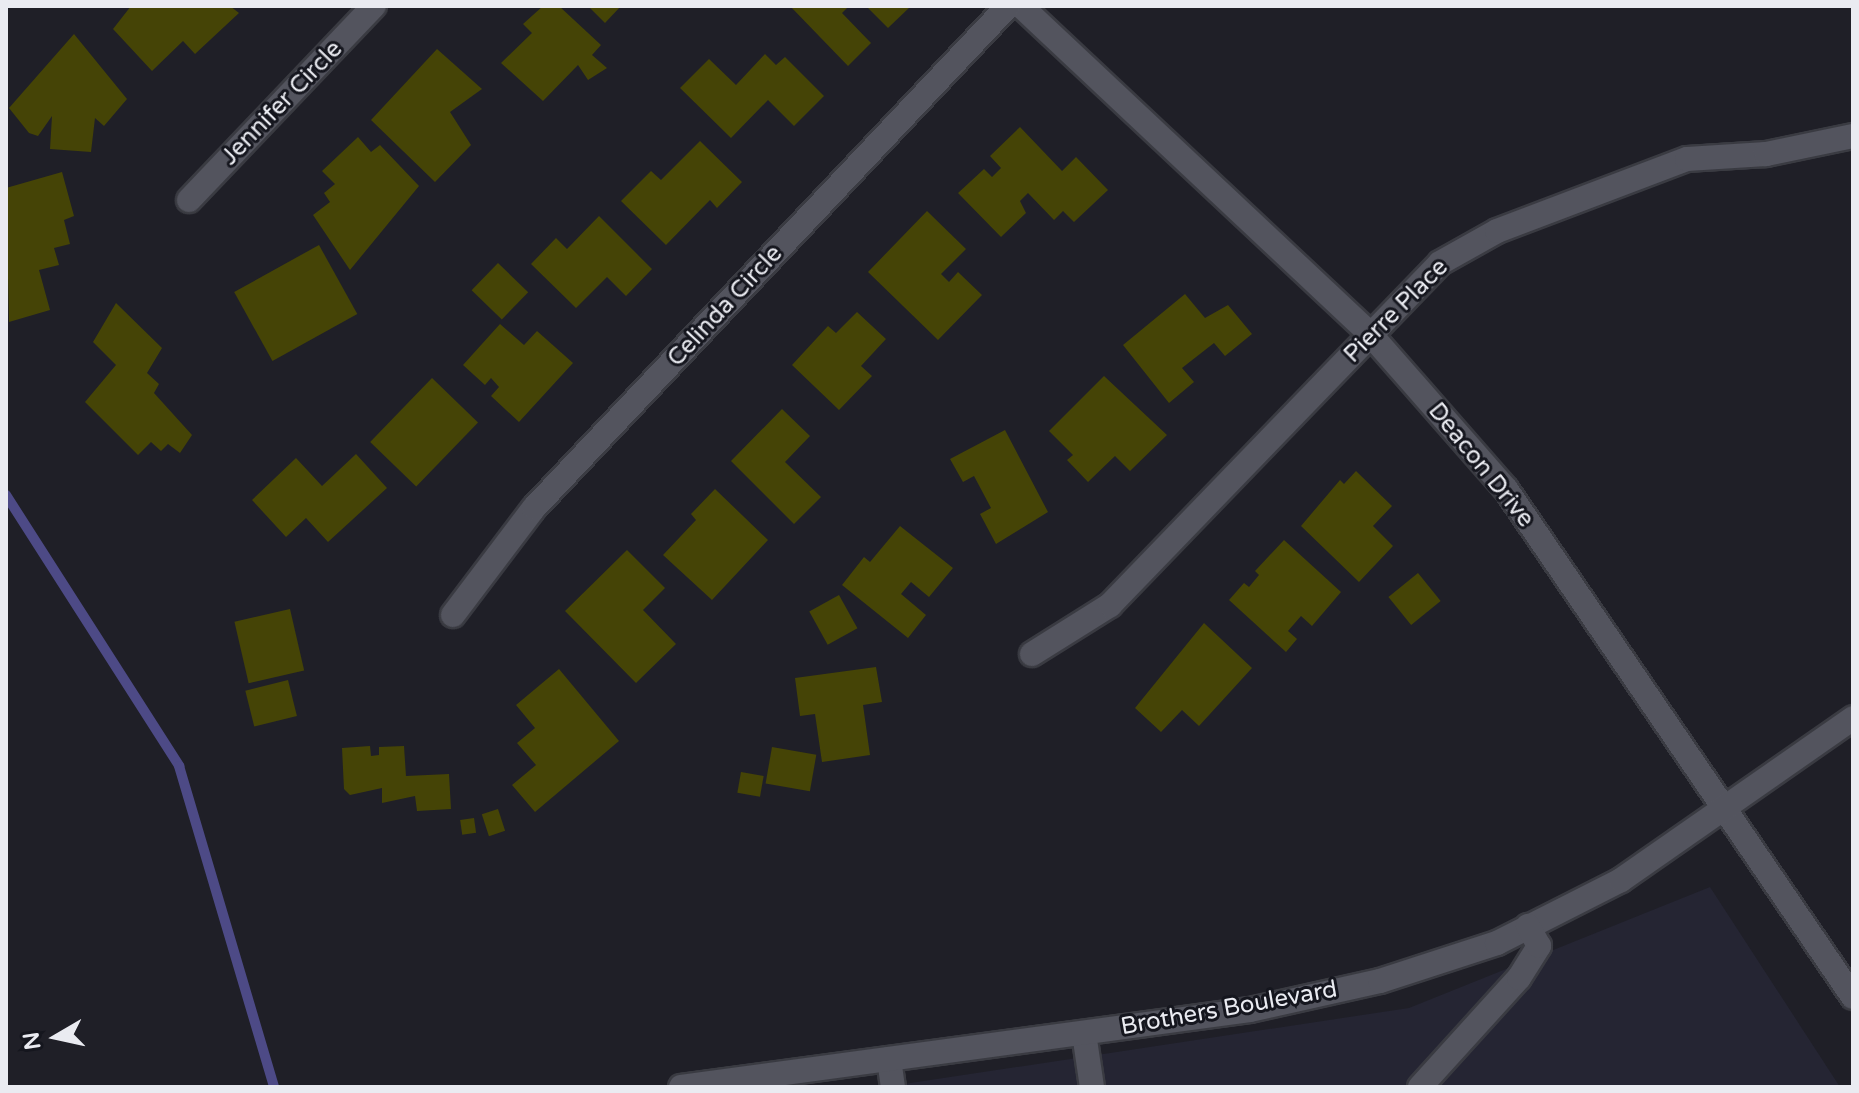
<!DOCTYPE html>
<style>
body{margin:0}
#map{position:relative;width:1859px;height:1093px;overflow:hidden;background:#1f1f27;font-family:"Varela Round",sans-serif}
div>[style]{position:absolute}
.built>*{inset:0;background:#252533}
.stream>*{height:10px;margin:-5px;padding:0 5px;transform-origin:5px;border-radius:5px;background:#4d4a86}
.building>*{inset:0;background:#454406;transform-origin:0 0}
.roads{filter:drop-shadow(2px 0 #3a3b42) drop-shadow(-2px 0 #3a3b42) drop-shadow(0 2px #3a3b42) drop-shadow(0 -2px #3a3b42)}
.minor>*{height:24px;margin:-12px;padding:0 12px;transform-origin:12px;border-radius:12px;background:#53545e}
span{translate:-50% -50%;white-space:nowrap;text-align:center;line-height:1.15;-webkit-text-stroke:6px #15161e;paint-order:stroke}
.street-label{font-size:24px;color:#eaebf1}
.frame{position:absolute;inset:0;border:8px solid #eaebf1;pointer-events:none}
.north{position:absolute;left:16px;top:997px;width:80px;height:80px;-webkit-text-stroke:6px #15161e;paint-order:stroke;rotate:261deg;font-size:22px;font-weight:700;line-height:32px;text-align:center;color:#eaebf1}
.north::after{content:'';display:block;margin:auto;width:28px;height:36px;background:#eaebf1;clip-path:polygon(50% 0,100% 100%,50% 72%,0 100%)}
</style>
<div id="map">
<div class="built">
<i style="clip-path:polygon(1710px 887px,1840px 1087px,884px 1087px,1409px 1008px)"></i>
</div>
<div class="stream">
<i style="left:6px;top:495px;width:322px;rotate:57.4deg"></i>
<i style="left:179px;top:766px;width:335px;rotate:73.5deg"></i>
</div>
<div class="building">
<i style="clip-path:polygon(131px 6px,230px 6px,239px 13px,195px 54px,183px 41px,152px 71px,113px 29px)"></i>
<i style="clip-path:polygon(543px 6px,559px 6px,601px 45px,592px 55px,607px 68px,588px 80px,578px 65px,543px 101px,501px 63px,532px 33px,523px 24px)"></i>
<i style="clip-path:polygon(588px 6px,621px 6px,605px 23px)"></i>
<i style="clip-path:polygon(790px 6px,849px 6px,842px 13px,871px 43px,848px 66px)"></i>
<i style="clip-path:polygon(866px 6px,911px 6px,888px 28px)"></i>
<i style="clip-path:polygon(74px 34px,127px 99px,104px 126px,95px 118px,91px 152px,50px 149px,52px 116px,38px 136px,29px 133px,9px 108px)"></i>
<i style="clip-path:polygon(437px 49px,482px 89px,450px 112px,471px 145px,435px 182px,371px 120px)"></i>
<i style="clip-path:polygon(765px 54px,776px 65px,785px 57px,824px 96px,794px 126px,768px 100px,731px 138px,680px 88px,709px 59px,736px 85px)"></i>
<i style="clip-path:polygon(1020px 127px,1062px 171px,1076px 157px,1108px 190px,1074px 222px,1063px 211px,1054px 220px,1028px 193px,1020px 201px,1026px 213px,1001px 237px,958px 193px,984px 169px,992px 177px,1001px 168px,990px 156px)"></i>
<i style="clip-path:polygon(358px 137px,371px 152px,380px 145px,419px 186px,350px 270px,313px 215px,330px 202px,324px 193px,335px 184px,322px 171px)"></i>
<i style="clip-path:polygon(700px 141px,742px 182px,717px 208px,710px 200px,666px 245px,621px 201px,651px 171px,661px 180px)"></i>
<i style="clip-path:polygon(62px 172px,74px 216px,64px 220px,70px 244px,54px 248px,59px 265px,39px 270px,50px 310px,9px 322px,6px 188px)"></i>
<i style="clip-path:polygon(927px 211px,966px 249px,941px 274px,949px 282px,958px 272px,982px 295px,938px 340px,868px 272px)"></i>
<i style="clip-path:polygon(599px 216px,652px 269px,626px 296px,607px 277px,576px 308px,531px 264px,556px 238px,567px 249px)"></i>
<i style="left:319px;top:245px;width:79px;height:97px;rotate:61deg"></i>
<i style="left:498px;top:263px;width:42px;height:38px;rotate:44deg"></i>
<i style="clip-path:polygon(1185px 294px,1205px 318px,1228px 305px,1252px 334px,1225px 356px,1214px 343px,1182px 368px,1194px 382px,1169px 403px,1123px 345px)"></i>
<i style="clip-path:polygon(116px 303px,162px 348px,147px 373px,159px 384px,154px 393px,192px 435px,180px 453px,168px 444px,161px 451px,151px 442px,138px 455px,85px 402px,116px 365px,93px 342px)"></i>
<i style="clip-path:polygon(857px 312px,886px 339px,861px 366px,872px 376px,839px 410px,792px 365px,828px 326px,836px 333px)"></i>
<i style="clip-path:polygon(500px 324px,524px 345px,537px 331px,573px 363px,519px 422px,491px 396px,499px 387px,491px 378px,485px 385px,463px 365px)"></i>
<i style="clip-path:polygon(1104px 376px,1167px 435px,1130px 471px,1115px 456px,1088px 482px,1067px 460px,1073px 455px,1049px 431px)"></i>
<i style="left:432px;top:378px;width:64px;height:89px;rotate:44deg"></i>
<i style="clip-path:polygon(782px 409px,810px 436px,785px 462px,821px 497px,794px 524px,731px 461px)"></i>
<i style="clip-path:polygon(1005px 430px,1048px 512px,996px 544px,980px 514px,991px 508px,974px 476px,963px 482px,950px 459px)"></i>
<i style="clip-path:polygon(356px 454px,387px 488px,328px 542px,306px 518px,286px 537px,252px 500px,296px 458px,322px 486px)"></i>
<i style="clip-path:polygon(1356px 471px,1392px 506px,1373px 526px,1393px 546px,1359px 582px,1301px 526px,1340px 480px,1344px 484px)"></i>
<i style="clip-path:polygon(715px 489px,768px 540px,712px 600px,663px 555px,696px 520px,691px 514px)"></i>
<i style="clip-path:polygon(900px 526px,953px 568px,929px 597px,911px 582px,901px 594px,926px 615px,908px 638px,842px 585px,864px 557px,870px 562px)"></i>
<i style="clip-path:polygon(1284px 540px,1341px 592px,1312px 626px,1301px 616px,1288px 631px,1297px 639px,1286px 652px,1229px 600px,1244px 583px,1249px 587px,1259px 575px,1255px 571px)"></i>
<i style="clip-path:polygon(627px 550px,665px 588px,643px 610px,676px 644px,636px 683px,565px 611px)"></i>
<i style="left:1418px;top:573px;width:36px;height:38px;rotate:51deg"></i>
<i style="left:839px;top:595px;width:38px;height:34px;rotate:61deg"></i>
<i style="left:290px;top:609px;width:63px;height:57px;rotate:77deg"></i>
<i style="clip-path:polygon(1204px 623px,1252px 668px,1199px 726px,1182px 710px,1161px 732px,1135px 708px)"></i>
<i style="clip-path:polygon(876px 667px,882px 702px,863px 705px,870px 755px,822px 762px,815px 714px,800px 716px,795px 678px)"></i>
<i style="clip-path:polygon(559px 669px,619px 741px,535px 812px,512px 785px,536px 765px,517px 743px,535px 728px,516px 705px)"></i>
<i style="left:288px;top:680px;width:37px;height:44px;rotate:76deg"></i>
<i style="clip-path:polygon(370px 746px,371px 756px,379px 755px,379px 747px,404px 746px,406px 776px,449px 774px,451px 809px,417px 811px,415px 796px,382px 803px,382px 788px,350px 795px,344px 789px,342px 748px)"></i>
<i style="left:772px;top:747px;width:45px;height:37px;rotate:10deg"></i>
<i style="left:741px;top:772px;width:23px;height:21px;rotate:10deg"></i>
<i style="left:498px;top:809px;width:23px;height:17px;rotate:72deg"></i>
<i style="left:474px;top:818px;width:15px;height:14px;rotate:82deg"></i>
</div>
<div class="roads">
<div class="minor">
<i style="left:1021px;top:6px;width:480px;rotate:43.2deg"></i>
<i style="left:1371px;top:335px;width:205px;rotate:48.8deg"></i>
<i style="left:1506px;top:489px;width:615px;rotate:55.66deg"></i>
<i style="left:189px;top:200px;width:268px;rotate:-46.4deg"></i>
<i style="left:453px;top:615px;width:134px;rotate:-52.9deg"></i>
<i style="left:534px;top:508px;width:690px;rotate:-46.64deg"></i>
<i style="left:1032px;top:654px;width:92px;rotate:-32.1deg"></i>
<i style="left:1110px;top:605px;width:475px;rotate:-46deg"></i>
<i style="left:1440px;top:263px;width:65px;rotate:-29.3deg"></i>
<i style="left:1497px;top:231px;width:203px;rotate:-20.8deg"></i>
<i style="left:1687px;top:159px;width:79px;rotate:-3.6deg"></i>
<i style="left:1766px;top:154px;width:89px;rotate:-11.7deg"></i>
<i style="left:1084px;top:1033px;width:55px;rotate:81.6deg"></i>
<i style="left:889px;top:1059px;width:28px;rotate:82deg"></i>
<i style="left:681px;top:1087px;width:574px;rotate:-7.71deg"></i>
<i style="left:1250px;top:1010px;width:133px;rotate:-12.6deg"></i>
<i style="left:1380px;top:981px;width:123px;rotate:-18deg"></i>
<i style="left:1497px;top:943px;width:139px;rotate:-26.9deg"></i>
<i style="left:1621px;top:880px;width:283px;rotate:-34.9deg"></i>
<i style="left:1420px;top:1087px;width:147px;rotate:-47.8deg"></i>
<i style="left:1519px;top:978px;width:38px;rotate:-58deg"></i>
<i style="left:1539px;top:946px;width:23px;rotate:-119deg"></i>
</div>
</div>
<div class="street-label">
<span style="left:282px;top:103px;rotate:-46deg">Jennifer Circle</span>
<span style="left:725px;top:306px;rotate:-47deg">Celinda Circle</span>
<span style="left:1396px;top:311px;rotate:-45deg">Pierre Place</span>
<span style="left:1481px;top:465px;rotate:51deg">Deacon Drive</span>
<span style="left:1229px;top:1008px;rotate:-10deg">Brothers Boulevard</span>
</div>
<div class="frame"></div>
<div class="north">N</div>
</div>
